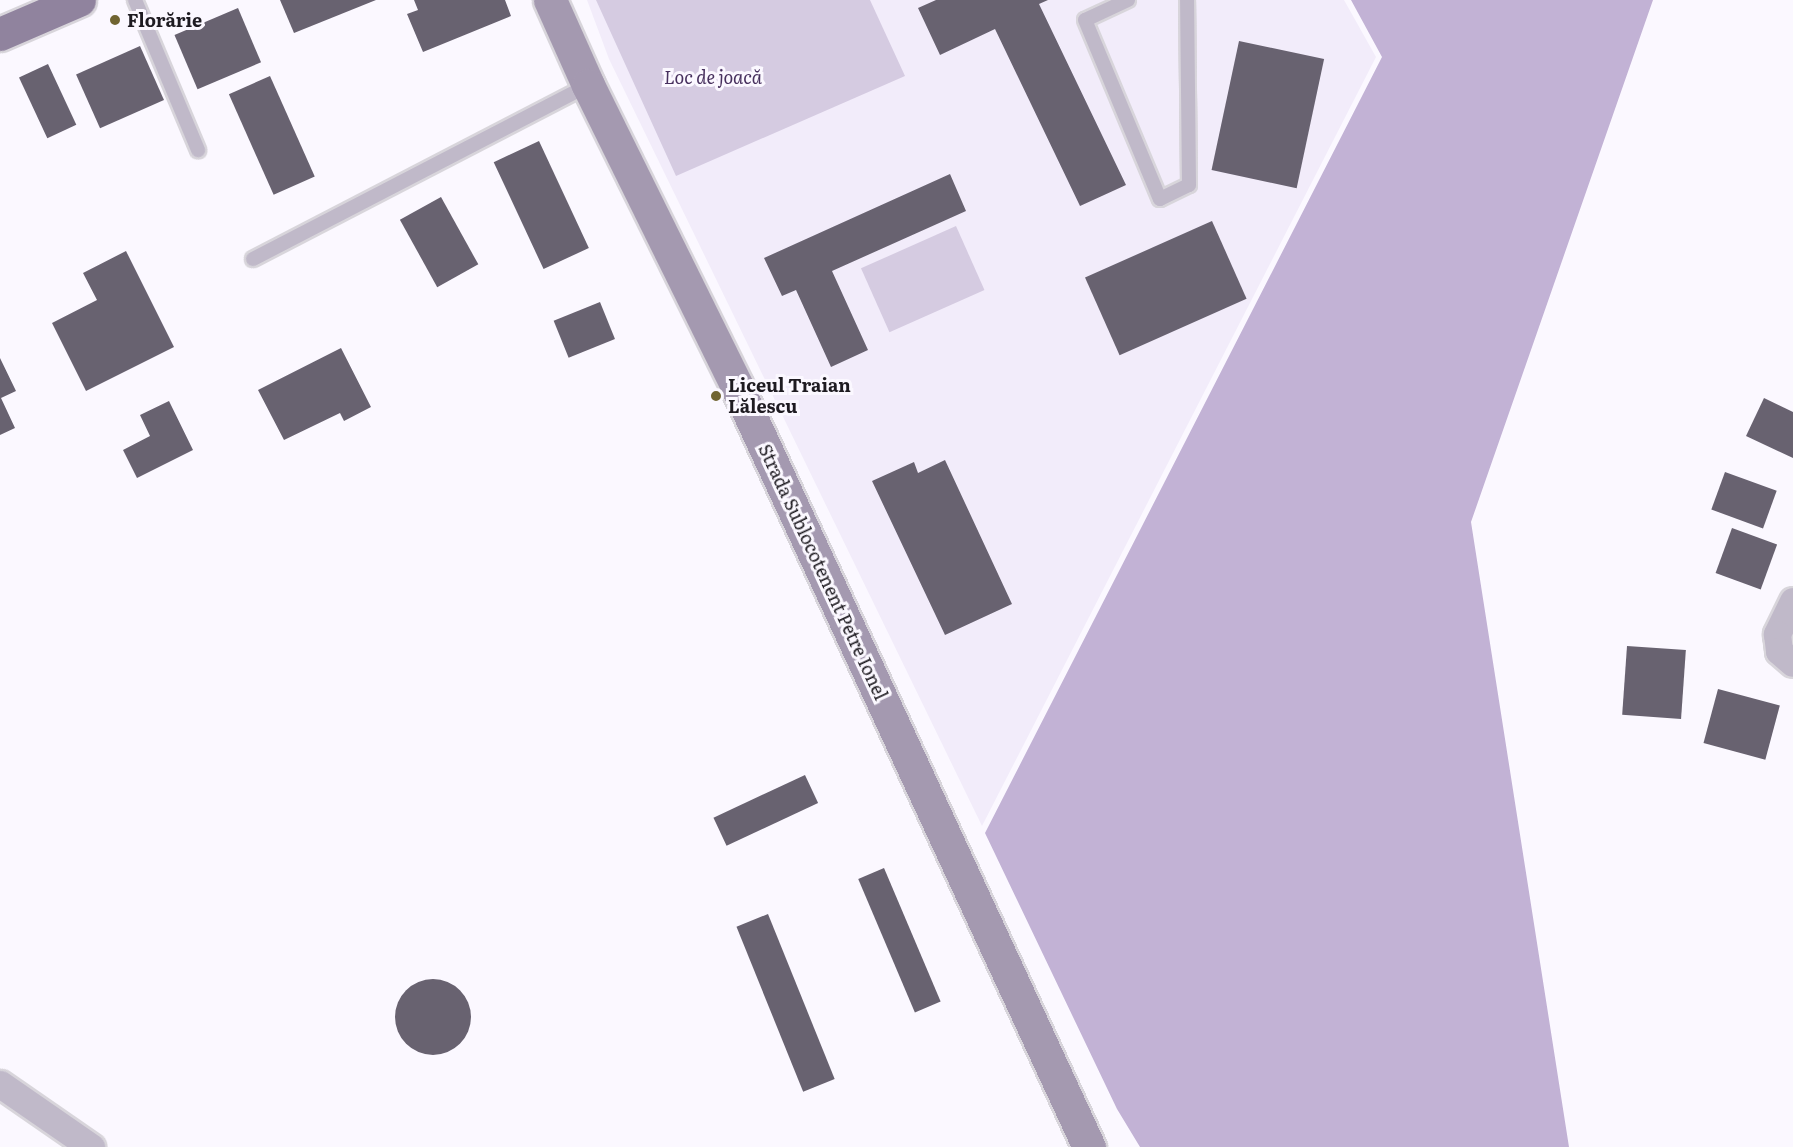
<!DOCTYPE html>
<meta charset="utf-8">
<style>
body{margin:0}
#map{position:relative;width:1793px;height:1147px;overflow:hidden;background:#fbf8ff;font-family:Literata,serif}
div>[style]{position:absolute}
.built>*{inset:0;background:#f2ecfa}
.green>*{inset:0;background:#d5cbe1;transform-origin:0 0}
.forest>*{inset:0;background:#c2b2d5}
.building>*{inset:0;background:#686270;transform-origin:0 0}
.round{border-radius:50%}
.roads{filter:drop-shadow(2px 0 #d8d5db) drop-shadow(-2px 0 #d8d5db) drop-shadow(0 2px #d8d5db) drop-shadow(0 -2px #d8d5db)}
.lane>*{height:14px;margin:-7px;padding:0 7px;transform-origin:7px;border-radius:7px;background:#c0b9c9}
.street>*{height:27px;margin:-13.5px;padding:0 13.5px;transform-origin:13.5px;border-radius:13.5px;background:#c0b9c9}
.secondary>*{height:33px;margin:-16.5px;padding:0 16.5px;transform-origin:16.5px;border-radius:16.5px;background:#a499b0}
.primary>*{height:33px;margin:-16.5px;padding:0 16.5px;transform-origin:16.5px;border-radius:16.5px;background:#90839e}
.dots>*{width:16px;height:16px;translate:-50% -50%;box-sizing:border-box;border:3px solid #fbf8ff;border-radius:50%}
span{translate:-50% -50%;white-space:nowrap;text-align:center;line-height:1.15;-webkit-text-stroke:6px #fbf8ff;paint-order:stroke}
.poi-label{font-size:18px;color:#1e1b21;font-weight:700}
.left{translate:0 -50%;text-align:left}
.park-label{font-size:18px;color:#47305e;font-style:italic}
.street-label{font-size:18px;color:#1e1b21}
</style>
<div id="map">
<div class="built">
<i style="clip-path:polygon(587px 0,1344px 0,1376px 57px,982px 826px,609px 59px)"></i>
</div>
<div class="green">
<i style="clip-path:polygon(596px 0,870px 0,905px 76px,676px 176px)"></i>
<i style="left:956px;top:226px;width:70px;height:104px;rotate:66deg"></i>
</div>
<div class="forest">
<i style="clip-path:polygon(1351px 0,1653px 0,1471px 522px,1569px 1147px,1140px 1147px,1117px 1109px,985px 833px,1382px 57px)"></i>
</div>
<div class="building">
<i style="clip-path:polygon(280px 0,376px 0,294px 33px)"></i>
<i style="clip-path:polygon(414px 0,505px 0,511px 16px,423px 52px,407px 14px,418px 10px)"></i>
<i style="clip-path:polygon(936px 0,1048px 0,1039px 4px,1126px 185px,1080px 206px,995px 29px,940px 55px,918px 8px)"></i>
<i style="left:238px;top:8px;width:59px;height:69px;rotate:67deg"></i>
<i style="left:1239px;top:41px;width:87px;height:132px;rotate:12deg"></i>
<i style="left:140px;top:46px;width:59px;height:70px;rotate:66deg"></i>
<i style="left:48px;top:64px;width:67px;height:32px;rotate:65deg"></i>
<i style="left:270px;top:76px;width:110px;height:45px;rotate:66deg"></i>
<i style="left:539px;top:141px;width:118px;height:50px;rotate:65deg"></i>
<i style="clip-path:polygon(950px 174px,966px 211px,832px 271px,868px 350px,831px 367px,796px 290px,782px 296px,764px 258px)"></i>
<i style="left:441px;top:197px;width:77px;height:47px;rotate:61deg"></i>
<i style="left:1212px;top:221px;width:85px;height:139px;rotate:66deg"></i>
<i style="clip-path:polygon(126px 251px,174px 347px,86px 391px,52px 323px,97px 300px,83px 273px)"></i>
<i style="left:600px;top:302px;width:40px;height:50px;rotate:68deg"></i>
<i style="clip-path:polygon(341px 348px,371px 407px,344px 421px,340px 413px,284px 440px,258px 390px)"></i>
<i style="clip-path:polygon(0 358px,16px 391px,1px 398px,15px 428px,0 435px)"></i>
<i style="clip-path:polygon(1764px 398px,1793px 412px,1793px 458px,1746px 436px)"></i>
<i style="clip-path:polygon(169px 401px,193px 450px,137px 478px,123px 450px,150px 436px,140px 415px)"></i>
<i style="clip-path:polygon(945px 460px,1012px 604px,945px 635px,872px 481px,914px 462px,918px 473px)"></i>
<i style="left:1725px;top:472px;width:55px;height:40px;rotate:20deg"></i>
<i style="left:1732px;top:528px;width:48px;height:48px;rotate:20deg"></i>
<i style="left:1627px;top:646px;width:59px;height:69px;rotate:4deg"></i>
<i style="left:1718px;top:689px;width:64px;height:56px;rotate:15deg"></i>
<i style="left:805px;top:775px;width:31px;height:101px;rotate:65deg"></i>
<i style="left:884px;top:868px;width:145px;height:28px;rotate:67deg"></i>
<i style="left:768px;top:914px;width:178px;height:34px;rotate:68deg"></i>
<i class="round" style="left:395px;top:979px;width:76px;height:76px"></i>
</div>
<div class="roads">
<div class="lane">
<i style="left:135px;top:0;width:163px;rotate:67.2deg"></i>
<i style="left:1128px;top:0;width:47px;rotate:155.1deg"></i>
<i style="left:1085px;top:20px;width:194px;rotate:67.3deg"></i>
<i style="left:1160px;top:199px;width:32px;rotate:-26deg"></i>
<i style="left:1189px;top:185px;width:185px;rotate:-90.6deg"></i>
<i style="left:253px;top:259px;width:377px;rotate:-27.4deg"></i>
</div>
<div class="street">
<i style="left:1793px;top:601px;width:37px;rotate:116deg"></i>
<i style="left:1777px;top:634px;width:17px;rotate:83deg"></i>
<i style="left:1779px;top:651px;width:18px;rotate:41deg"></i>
<i style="left:0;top:1084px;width:111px;rotate:34.7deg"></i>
</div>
<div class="secondary">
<i style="left:550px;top:0;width:93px;rotate:65.9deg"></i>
<i style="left:588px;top:85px;width:337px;rotate:63.7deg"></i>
<i style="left:737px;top:387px;width:838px;rotate:65.15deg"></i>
</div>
<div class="primary">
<i style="left:0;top:34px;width:86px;rotate:-23.3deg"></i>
</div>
</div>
<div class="dots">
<i style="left:115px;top:20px;background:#706431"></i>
<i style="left:716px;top:396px;background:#706431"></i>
</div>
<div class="poi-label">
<span class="left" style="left:127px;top:20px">Florărie</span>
<span class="left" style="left:728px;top:396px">Liceul Traian<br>Lălescu</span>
</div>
<div class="park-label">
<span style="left:713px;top:77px">Loc de joacă</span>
</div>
<div class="street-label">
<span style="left:823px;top:572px;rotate:65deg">Strada Sublocotenent Petre Ionel</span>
</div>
</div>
